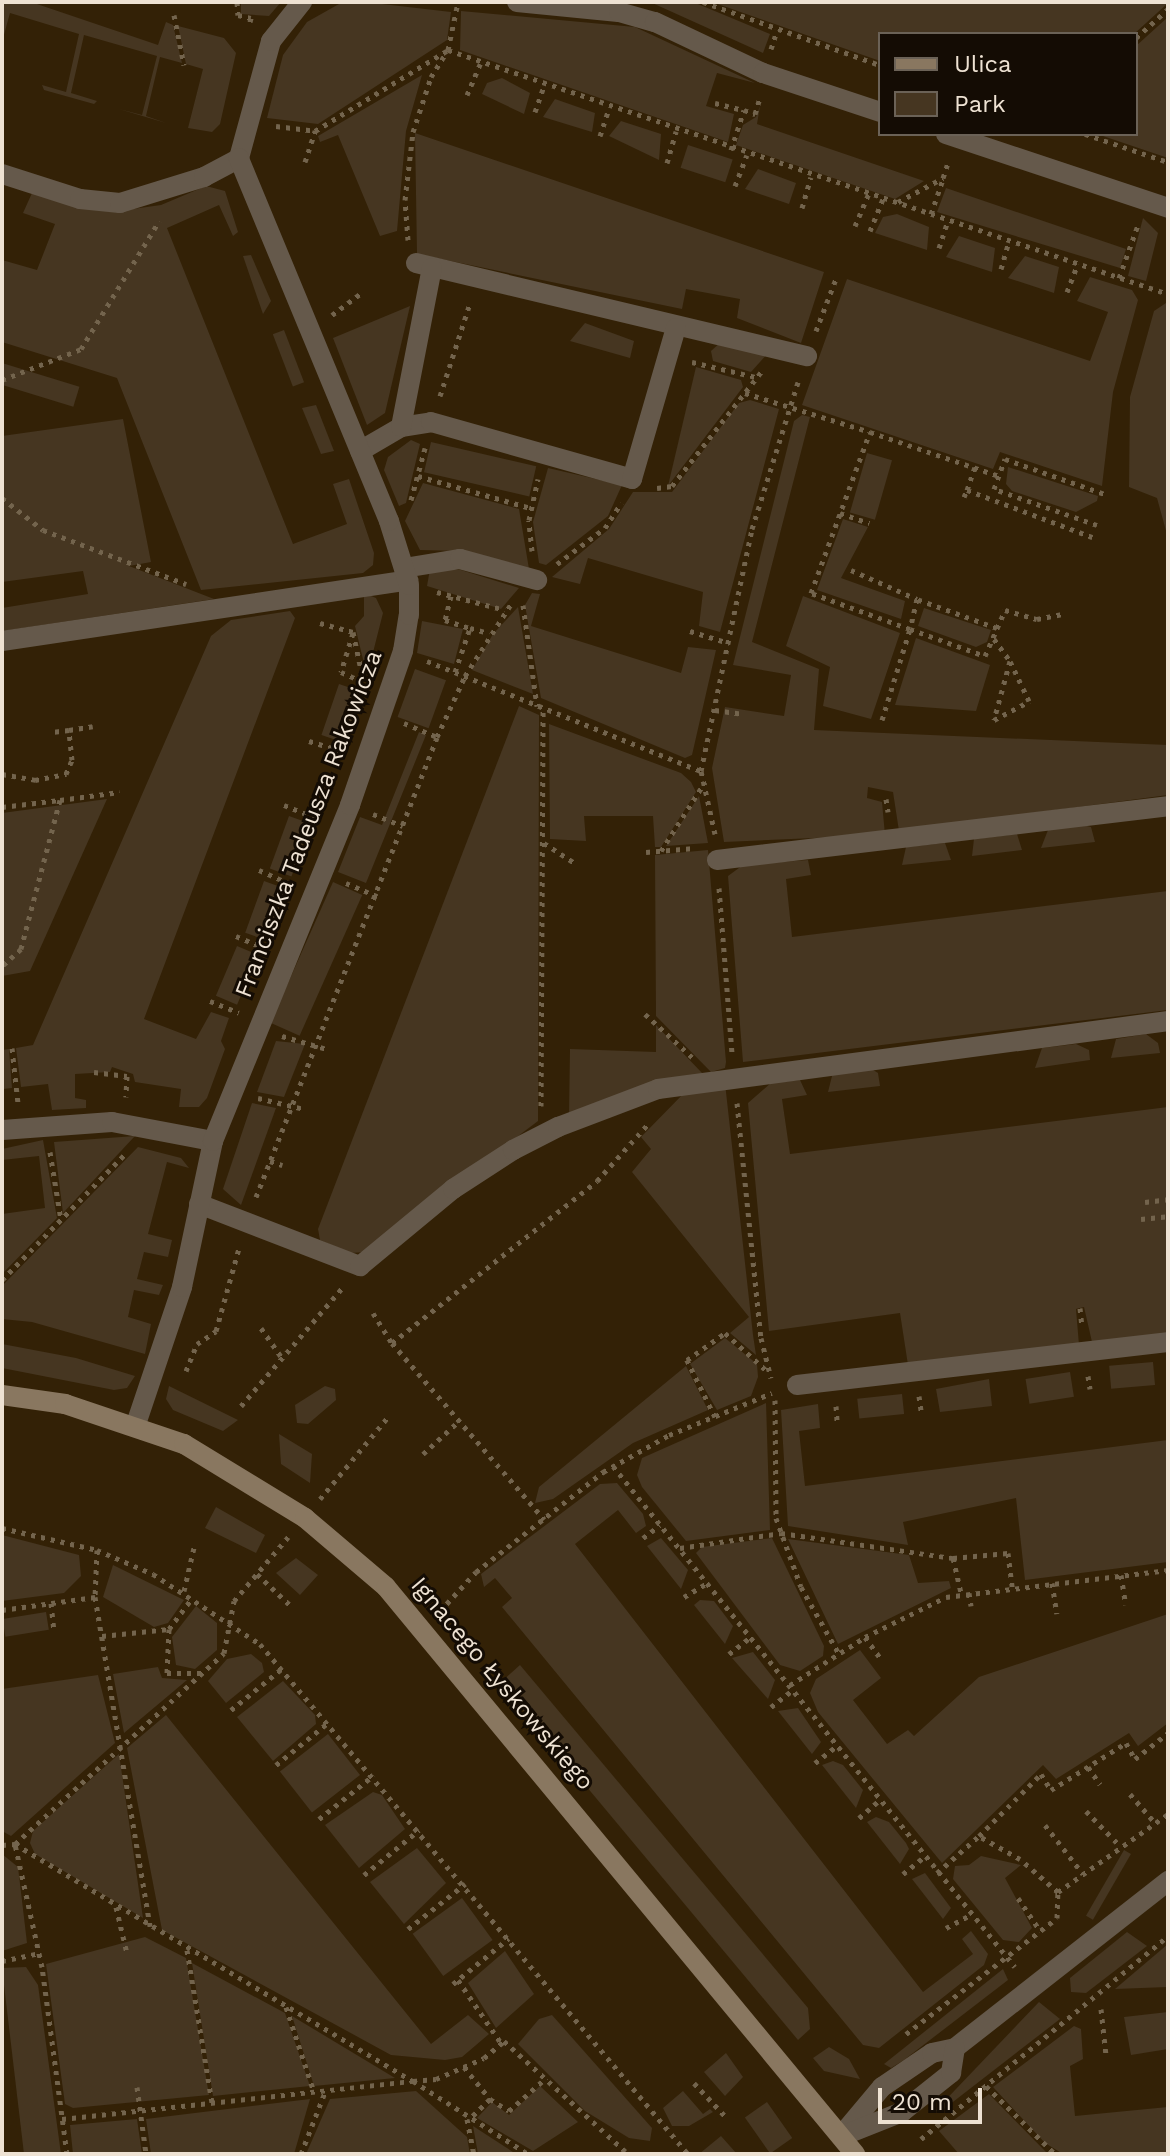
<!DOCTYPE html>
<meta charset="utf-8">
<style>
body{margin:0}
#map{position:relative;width:1170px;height:2156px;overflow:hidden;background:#332106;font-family:"Work Sans",sans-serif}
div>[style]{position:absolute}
.green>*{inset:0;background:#463621;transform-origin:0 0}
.path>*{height:5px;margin-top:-2.5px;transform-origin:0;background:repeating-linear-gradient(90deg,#73644d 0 4px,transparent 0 10px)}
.street>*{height:20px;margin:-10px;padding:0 10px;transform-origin:10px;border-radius:10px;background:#65594b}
.secondary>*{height:20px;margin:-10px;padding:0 10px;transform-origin:10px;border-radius:10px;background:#897760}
span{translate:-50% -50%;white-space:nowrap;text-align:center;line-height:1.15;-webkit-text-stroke:6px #140c04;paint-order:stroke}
.street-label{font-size:24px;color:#eee2d3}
.frame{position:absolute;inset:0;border:4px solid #eee2d3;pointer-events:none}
.legend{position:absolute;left:878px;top:32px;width:260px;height:104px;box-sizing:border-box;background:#140c04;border:2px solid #6b6257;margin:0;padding:10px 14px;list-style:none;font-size:24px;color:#eee2d3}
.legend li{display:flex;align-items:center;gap:16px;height:40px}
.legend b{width:40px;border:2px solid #6b6257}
.scale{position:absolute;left:878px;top:2088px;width:104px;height:36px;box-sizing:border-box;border:4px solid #eee2d3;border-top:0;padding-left:10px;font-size:24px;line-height:28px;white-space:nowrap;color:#eee2d3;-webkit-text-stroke:6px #140c04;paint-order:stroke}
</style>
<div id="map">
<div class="green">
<i style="clip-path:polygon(2px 2px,31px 2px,158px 45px,166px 22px,173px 25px,182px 63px,160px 57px,146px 116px,166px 123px,119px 109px,142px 115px,157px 56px,84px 35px,71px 93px,97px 101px,94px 104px,44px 90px,42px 85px,66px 92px,79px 34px,10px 13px,2px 42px)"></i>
<i style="clip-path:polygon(241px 2px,281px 2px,269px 16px,241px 14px)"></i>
<i style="clip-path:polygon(365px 2px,451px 12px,447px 40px,318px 124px,267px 118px,283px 55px,307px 22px,339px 4px)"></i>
<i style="clip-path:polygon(650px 2px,693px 2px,770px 34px,763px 53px)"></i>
<i style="clip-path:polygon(712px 2px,1168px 2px,1168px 3px,1134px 34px,880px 34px,880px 61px)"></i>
<i style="clip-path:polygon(461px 11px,635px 27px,755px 83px,717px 73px,706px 106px,734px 114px,728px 142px,460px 50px)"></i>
<i style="clip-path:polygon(1168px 17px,1168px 158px,1097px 134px,1136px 134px,1136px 46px)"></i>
<i style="clip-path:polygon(178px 26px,224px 38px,236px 53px,220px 124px,212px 132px,188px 128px,203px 69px,186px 64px)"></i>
<i style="clip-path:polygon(422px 75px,406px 131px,397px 231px,380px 236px,338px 135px,320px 142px,318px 136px)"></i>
<i style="clip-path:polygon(502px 78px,530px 93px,524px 114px,482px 94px,487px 83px)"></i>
<i style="clip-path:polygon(555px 99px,595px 113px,592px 132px,543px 117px)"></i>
<i style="clip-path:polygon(760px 106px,757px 124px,924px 181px,895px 199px,736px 145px,743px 125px,756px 117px)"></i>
<i style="clip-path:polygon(621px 121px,661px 134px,659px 160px,609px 136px)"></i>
<i style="clip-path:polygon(415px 133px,824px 272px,801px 343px,737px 318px,740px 299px,686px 289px,682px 309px,417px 254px)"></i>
<i style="left:688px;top:145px;width:47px;height:24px;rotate:18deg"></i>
<i style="clip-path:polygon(758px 169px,796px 183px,789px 204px,745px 189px)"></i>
<i style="clip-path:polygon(206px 186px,225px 191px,238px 232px,233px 236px,219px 205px,167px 228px,293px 544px,347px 524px,333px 484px,349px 479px,374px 553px,373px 565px,363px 573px,201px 590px,117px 378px,2px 342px,2px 260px,37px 270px,55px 224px,23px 213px,32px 193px,111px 212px,161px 205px)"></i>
<i style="clip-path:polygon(946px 188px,1126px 249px,1120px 268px,937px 212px)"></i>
<i style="clip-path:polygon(897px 214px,929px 227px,927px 250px,875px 233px,883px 217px)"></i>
<i style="clip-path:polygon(1143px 218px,1158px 233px,1146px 281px,1128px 276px)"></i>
<i style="clip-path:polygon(959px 236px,995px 248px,992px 272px,946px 257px)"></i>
<i style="clip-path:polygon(251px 255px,271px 301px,263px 314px,243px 256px)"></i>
<i style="clip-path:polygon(1025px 256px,1059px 267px,1054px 293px,1008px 278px)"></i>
<i style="clip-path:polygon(1090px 277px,1132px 290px,1138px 300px,1113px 392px,1102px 486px,1000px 452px,993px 469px,802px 405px,847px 279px,1090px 361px,1108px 312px,1077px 301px)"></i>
<i style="clip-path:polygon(1166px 303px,1168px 304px,1168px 538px,1157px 498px,1129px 487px,1130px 397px,1154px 311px)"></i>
<i style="clip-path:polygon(410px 306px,385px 413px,367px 425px,333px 338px)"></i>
<i style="clip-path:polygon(585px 323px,634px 341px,630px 358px,570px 341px)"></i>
<i style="left:284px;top:330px;width:56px;height:12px;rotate:69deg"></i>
<i style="clip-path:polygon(722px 341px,769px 352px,751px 372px,713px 361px,711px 351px)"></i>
<i style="left:2px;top:363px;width:81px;height:21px;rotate:17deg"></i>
<i style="clip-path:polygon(696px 367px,741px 380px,743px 387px,668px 486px)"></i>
<i style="clip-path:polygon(750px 400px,779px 409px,720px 632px,699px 626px,703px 592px,588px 558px,580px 584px,552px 577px,609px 529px,633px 492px,672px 492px,739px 403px)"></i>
<i style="clip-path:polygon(316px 405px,334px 451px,321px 454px,302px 408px)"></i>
<i style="clip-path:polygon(802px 415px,810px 417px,752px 642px,819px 669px,814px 730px,1168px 745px,1168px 795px,899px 831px,893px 792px,868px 787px,867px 798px,882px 802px,885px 835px,724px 842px,712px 768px,725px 707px,784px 716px,791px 675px,733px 665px,794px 421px)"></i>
<i style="clip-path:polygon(123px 419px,151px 562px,129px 566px,214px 599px,2px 631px,2px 608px,88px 594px,83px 571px,2px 582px,2px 436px)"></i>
<i style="clip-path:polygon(411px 440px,420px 444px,406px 503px,399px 506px,384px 470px,388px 457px)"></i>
<i style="left:431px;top:442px;width:108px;height:31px;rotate:13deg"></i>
<i style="left:867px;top:453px;width:26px;height:62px;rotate:16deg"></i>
<i style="clip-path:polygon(1008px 467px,1098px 496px,1097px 501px,1076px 512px,1012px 491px,1006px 484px)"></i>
<i style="clip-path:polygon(548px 468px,622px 485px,608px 516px,546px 565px,539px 563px,533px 522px)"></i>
<i style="clip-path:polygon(423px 483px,519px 509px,529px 569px,461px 551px,420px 550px,405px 521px)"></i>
<i style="clip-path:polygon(843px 519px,868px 527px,841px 578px,905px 601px,901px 619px,817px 590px)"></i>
<i style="clip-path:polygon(430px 569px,461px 570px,519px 588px,501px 609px,427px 586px)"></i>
<i style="clip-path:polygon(364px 593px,376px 598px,383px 613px,367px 676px,355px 626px,364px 616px)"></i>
<i style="clip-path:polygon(532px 593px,540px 594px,531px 626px,681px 673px,688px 647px,716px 650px,692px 755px,685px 758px,541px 698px,525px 605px)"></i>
<i style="clip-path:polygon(803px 596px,900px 633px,871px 719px,823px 706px,830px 667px,786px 646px)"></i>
<i style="clip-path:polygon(518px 607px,533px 694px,472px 670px,493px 634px)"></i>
<i style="clip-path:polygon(924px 608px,991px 630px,987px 642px,976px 647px,918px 626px)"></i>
<i style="clip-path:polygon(290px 611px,295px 618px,144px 1019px,196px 1039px,211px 1012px,229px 1018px,221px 1041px,225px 1049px,207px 1098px,199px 1107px,179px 1107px,181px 1089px,135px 1082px,133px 1074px,112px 1067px,110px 1072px,75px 1074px,75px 1098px,86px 1100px,86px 1108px,52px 1110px,48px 1084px,21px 1087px,16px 1048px,33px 1045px,211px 636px,231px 620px)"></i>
<i style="clip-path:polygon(422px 621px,463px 629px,454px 664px,417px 653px)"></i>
<i style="clip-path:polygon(916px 638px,990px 665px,976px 711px,895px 705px)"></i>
<i style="left:415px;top:669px;width:33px;height:51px;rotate:20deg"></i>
<i style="left:339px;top:684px;width:24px;height:54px;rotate:19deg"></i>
<i style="clip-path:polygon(519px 706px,539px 715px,538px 1121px,366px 1252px,350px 1253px,320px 1240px,318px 1229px)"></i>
<i style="clip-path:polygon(549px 724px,681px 773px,691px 782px,696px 792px,661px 847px,655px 847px,653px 816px,584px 816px,586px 841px,550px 839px)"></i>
<i style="clip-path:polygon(419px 732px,426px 735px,366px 883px,338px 872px,360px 817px,382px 825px)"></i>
<i style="clip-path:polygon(699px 796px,708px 843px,666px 846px)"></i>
<i style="clip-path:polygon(107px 799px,30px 971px,2px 976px,2px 813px)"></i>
<i style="left:289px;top:816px;width:23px;height:56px;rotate:20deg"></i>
<i style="clip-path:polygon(1083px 825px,1091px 827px,1095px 842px,1041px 848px,1048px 830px)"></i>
<i style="clip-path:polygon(1017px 834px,1022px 850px,972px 856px,974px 839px)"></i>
<i style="clip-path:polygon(945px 843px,951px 860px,902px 865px,906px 847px)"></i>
<i style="clip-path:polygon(708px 850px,726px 1062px,725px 1068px,711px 1072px,656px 1016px,655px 855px)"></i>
<i style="clip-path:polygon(808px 860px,811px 875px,786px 879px,792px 937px,1168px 891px,1168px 1010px,743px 1062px,728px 876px,743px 865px)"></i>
<i style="left:264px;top:881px;width:23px;height:55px;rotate:20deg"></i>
<i style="left:333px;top:882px;width:32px;height:154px;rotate:24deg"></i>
<i style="left:237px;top:946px;width:23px;height:54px;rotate:23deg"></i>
<i style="clip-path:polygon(656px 1025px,703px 1074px,569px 1116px,570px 1049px,656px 1052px)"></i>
<i style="clip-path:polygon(1146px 1034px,1158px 1043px,1160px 1053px,1111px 1058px,1116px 1039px)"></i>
<i style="clip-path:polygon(276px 1041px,305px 1044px,284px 1097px,257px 1092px)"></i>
<i style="clip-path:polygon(1076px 1044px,1089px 1050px,1090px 1060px,1035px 1068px,1042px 1048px)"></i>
<i style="clip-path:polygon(9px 1049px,12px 1088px,3px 1089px,2px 1115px,2px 1050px)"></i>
<i style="clip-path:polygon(870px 1068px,878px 1073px,880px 1086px,828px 1092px,833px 1072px)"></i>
<i style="clip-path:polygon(800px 1080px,807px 1095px,782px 1099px,790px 1154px,1168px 1107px,1168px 1334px,1092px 1342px,1084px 1307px,1076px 1309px,1079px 1345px,908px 1365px,900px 1313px,769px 1331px,748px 1103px,771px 1083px)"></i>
<i style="clip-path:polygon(725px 1083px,753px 1335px,756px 1355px,730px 1333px,749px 1317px,632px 1172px,651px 1149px,641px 1137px,686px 1091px)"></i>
<i style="clip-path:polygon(252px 1103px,276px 1108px,241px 1205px,223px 1189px)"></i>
<i style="clip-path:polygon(135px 1136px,63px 1213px,54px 1142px)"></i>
<i style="clip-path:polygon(43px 1140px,57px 1218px,2px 1274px,2px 1214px,45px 1208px,39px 1156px,2px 1160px,2px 1149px)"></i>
<i style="clip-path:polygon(138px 1147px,181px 1158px,189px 1168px,167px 1162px,148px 1234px,172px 1240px,168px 1257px,144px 1252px,137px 1279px,163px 1285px,159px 1295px,134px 1290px,128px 1317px,151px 1324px,145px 1354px,32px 1322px,2px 1319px,2px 1286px)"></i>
<i style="clip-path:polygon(725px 1338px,757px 1364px,758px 1377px,751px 1396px,717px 1410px,690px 1364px)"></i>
<i style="clip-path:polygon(2px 1344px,76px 1358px,135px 1376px,127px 1388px,114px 1390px,2px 1368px)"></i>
<i style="left:1153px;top:1362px;width:23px;height:44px;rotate:85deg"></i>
<i style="clip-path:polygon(686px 1366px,708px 1410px,633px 1443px,553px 1499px,535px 1503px,539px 1487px)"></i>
<i style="left:1070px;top:1372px;width:25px;height:45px;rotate:81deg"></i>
<i style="clip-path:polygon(989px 1379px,992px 1406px,940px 1412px,936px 1389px)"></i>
<i style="clip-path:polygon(169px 1386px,238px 1420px,223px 1431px,173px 1410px,166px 1399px)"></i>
<i style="clip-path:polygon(325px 1386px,335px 1389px,336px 1400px,308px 1424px,297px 1423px,295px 1405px)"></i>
<i style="left:902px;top:1394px;width:20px;height:45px;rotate:84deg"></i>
<i style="clip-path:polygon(766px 1403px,770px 1530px,686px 1541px,642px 1487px,637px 1475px,642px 1458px)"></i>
<i style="clip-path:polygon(818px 1404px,820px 1428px,799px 1431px,805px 1486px,1168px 1440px,1168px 1562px,1025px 1580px,1016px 1498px,903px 1522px,908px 1545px,788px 1526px,781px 1410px)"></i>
<i style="clip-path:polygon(279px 1434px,312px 1454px,310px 1483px,281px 1464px)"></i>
<i style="clip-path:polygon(617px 1483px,643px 1514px,646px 1526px,636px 1533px,618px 1510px,575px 1544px,923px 1992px,973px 1954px,962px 1939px,971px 1931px,988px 1954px,984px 1965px,879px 2048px,863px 2045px,502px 1607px,512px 1598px,495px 1578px,484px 1587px,481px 1574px,600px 1484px)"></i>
<i style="clip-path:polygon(216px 1507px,265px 1535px,256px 1553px,205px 1528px)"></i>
<i style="clip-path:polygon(2px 1535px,79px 1555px,81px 1576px,64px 1593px,2px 1601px)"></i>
<i style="clip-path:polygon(661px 1538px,688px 1570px,681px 1589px,647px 1546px)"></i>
<i style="clip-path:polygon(772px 1538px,824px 1646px,823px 1656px,800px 1671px,780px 1665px,696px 1553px,702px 1547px)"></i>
<i style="clip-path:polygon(788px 1539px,909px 1555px,918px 1583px,949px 1581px,951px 1588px,838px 1644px)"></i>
<i style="clip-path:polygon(296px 1558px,318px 1575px,300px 1595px,276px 1573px)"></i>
<i style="clip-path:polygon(113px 1565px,184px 1600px,168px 1623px,154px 1627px,103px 1597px)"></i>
<i style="clip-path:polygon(700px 1600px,714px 1601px,733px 1626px,725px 1644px,694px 1605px)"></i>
<i style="clip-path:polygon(196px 1606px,217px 1623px,217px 1650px,195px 1669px,176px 1665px,172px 1637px)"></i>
<i style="left:46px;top:1612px;width:18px;height:44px;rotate:81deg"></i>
<i style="clip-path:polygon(1168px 1614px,1168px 1723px,1138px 1746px,1129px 1733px,1056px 1779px,1043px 1765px,942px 1863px,818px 1712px,810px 1693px,816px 1679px,860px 1650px,881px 1678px,853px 1700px,887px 1744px,908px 1730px,914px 1736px,979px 1677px)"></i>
<i style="clip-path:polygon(753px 1652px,775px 1680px,768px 1699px,732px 1658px)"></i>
<i style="clip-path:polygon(251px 1654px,262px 1663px,264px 1672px,226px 1703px,208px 1681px,227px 1659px)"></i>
<i style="clip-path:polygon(520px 1665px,808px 2008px,810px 2029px,798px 2040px,500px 1683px)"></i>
<i style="clip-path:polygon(158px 1667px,162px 1678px,187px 1680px,124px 1733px,113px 1674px)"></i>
<i style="clip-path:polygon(98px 1675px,115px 1743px,11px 1836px,2px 1831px,2px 1689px)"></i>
<i style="clip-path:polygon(283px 1681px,315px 1715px,316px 1724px,273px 1761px,237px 1717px)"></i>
<i style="clip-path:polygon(798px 1708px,821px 1742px,812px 1754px,778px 1711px)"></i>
<i style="clip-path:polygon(166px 1715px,431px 2044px,468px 2015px,489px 2034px,462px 2057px,445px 2060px,391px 2055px,162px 1930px,127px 1748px)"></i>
<i style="left:328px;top:1734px;width:52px;height:61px;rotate:52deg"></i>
<i style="clip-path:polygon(119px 1754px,143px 1918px,35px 1854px,30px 1843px,33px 1831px)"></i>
<i style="clip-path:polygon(833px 1761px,843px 1765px,863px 1790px,856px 1808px,822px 1765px)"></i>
<i style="clip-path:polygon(373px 1792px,382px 1795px,405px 1829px,359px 1868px,325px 1825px)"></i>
<i style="clip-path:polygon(876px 1817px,889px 1822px,906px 1843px,909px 1849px,900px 1864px,867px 1822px)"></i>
<i style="clip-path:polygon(417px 1848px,446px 1883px,404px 1924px,370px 1882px)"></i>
<i style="left:1124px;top:1850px;width:8px;height:76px;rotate:30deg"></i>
<i style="clip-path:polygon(2px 1854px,18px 1867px,27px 1943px,2px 1951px)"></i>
<i style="clip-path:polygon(981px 1856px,1021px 1865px,1005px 1878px,1032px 1928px,1019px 1942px,1003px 1940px,953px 1879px,955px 1866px,969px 1865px)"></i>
<i style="clip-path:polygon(925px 1873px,951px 1908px,943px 1919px,912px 1879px)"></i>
<i style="left:462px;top:1898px;width:52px;height:61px;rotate:54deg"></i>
<i style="clip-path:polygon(1127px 1932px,1147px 1946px,1086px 1993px,1071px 1992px,1070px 1978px)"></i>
<i style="clip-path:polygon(145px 1937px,186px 1958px,209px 2095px,73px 2108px,65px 2104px,46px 1964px)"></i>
<i style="clip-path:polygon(1168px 1944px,1168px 1987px,1115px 1989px)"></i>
<i style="clip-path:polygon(505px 1951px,534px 1994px,496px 2028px,468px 1983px)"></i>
<i style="clip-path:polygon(192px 1963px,285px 2013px,310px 2086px,213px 2096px)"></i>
<i style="clip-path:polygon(26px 1967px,38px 1985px,61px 2154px,24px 2154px,2px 1968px)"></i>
<i style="clip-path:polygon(1003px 1969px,1008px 1980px,904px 2060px,891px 2068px,884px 2064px)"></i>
<i style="clip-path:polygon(1039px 2002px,1060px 2019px,940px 2112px,935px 2111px)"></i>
<i style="clip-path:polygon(1168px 2012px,1168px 2049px,1131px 2055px,1124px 2017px)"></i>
<i style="clip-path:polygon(552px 2015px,652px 2128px,650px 2141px,629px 2138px,585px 2111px,518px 2044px,539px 2019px)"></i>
<i style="clip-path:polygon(292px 2016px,395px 2078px,314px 2086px)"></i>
<i style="clip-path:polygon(1074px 2026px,1081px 2029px,1083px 2059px,1070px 2066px,1075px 2116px,1168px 2107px,1168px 2154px,1063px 2154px,1045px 2143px,993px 2087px)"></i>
<i style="clip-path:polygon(829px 2047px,849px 2059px,860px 2079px,824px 2071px,813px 2058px)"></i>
<i style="clip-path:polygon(726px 2053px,743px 2077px,725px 2096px,704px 2072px)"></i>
<i style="clip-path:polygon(540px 2086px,578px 2122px,533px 2151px,477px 2118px,492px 2102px,509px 2115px)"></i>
<i style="clip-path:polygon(416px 2091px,467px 2137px,470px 2154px,306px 2154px,330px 2099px)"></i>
<i style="clip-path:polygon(683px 2091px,703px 2114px,710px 2109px,713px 2112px,689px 2126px,672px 2126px,663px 2108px)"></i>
<i style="clip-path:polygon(989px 2094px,1048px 2154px,959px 2154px,939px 2131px)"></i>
<i style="clip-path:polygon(310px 2099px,294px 2154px,151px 2154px,146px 2119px)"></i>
<i style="left:767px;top:2102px;width:44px;height:27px;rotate:55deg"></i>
<i style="clip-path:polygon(137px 2119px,142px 2154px,73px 2154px,70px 2125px)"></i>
<i style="clip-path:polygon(473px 2126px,516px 2154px,478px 2154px)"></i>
<i style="clip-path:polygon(721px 2136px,737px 2154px,699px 2154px)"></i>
</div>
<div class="path">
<i style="left:237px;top:2px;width:13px;rotate:86deg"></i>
<i style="left:238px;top:15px;width:13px;rotate:13deg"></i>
<i style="left:251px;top:18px;width:4px;rotate:104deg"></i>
<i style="left:703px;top:2px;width:188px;rotate:19.6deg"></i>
<i style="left:174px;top:15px;width:51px;rotate:78.7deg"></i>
<i style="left:1136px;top:38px;width:43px;rotate:-42.2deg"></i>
<i style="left:771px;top:49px;width:20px;rotate:-72deg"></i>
<i style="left:467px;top:95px;width:34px;rotate:-67deg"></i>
<i style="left:715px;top:103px;width:30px;rotate:14deg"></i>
<i style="left:535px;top:112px;width:28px;rotate:-71deg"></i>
<i style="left:276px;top:126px;width:39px;rotate:7deg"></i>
<i style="left:315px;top:131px;width:156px;rotate:-31.3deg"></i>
<i style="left:448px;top:50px;width:760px;rotate:18.72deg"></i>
<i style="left:1085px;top:134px;width:88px;rotate:18.6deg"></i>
<i style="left:600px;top:136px;width:29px;rotate:-72deg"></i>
<i style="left:731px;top:150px;width:42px;rotate:-72deg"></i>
<i style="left:744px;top:110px;width:12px;rotate:20deg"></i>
<i style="left:755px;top:114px;width:17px;rotate:-73deg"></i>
<i style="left:305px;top:162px;width:33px;rotate:-72deg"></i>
<i style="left:667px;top:163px;width:33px;rotate:-74deg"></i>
<i style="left:735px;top:186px;width:33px;rotate:-69deg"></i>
<i style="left:898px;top:202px;width:51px;rotate:-28.1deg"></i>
<i style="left:943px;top:178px;width:19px;rotate:-72deg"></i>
<i style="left:802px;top:208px;width:32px;rotate:-74deg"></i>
<i style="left:931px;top:214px;width:37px;rotate:-71deg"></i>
<i style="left:855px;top:226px;width:36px;rotate:-67deg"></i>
<i style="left:870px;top:231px;width:35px;rotate:-68deg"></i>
<i style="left:408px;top:240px;width:40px;rotate:-94.3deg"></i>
<i style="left:405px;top:200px;width:68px;rotate:-83.3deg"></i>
<i style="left:413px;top:132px;width:58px;rotate:-71.9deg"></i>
<i style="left:431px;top:77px;width:32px;rotate:-58deg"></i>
<i style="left:448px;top:50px;width:49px;rotate:-78.2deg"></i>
<i style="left:939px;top:248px;width:29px;rotate:-72deg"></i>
<i style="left:1001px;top:269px;width:29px;rotate:-74deg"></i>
<i style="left:1119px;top:278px;width:56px;rotate:-70.3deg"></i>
<i style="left:1067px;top:292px;width:30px;rotate:-69deg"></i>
<i style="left:332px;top:315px;width:35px;rotate:-37deg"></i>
<i style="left:816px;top:331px;width:59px;rotate:-69.1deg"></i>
<i style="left:692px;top:362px;width:66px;rotate:13.2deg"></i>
<i style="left:2px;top:380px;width:85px;rotate:-21.4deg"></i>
<i style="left:81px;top:349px;width:150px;rotate:-58.6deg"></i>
<i style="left:745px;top:393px;width:131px;rotate:17.3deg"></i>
<i style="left:440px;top:396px;width:98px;rotate:-72.1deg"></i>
<i style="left:418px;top:476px;width:116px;rotate:15.9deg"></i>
<i style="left:657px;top:488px;width:15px;rotate:-8deg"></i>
<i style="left:672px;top:486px;width:146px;rotate:-52deg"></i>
<i style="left:967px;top:490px;width:24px;rotate:-71deg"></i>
<i style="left:964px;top:497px;width:8px;rotate:-67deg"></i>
<i style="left:967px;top:490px;width:134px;rotate:20.6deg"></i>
<i style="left:2px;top:498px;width:52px;rotate:38deg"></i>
<i style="left:43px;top:530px;width:153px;rotate:20.7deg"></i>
<i style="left:411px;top:500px;width:54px;rotate:-74.9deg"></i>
<i style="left:840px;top:513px;width:31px;rotate:19deg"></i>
<i style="left:1097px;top:525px;width:109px;rotate:-160.7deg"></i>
<i style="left:994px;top:489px;width:32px;rotate:-70deg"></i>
<i style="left:1005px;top:459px;width:109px;rotate:19.3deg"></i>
<i style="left:532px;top:551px;width:31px;rotate:-96deg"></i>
<i style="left:529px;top:520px;width:42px;rotate:-77.6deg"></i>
<i style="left:557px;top:564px;width:60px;rotate:-36.9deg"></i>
<i style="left:605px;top:528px;width:30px;rotate:-57deg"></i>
<i style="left:851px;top:570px;width:72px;rotate:23.7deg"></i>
<i style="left:437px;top:592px;width:70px;rotate:14.8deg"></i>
<i style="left:451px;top:596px;width:25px;rotate:104deg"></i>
<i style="left:445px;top:620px;width:26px;rotate:18deg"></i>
<i style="left:523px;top:605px;width:102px;rotate:82.1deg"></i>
<i style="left:320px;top:623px;width:34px;rotate:15deg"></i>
<i style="left:353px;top:632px;width:48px;rotate:78deg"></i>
<i style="left:997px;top:628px;width:85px;rotate:-160.1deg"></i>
<i style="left:917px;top:599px;width:31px;rotate:103deg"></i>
<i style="left:910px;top:629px;width:105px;rotate:-160deg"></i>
<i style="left:811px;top:593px;width:171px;rotate:-69.9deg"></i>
<i style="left:870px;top:432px;width:136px;rotate:18.8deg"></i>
<i style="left:690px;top:631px;width:41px;rotate:17.1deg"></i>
<i style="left:353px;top:633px;width:41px;rotate:107.1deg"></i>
<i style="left:341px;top:672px;width:24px;rotate:24deg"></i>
<i style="left:994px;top:639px;width:27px;rotate:54deg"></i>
<i style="left:1010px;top:661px;width:61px;rotate:105.2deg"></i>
<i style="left:994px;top:720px;width:40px;rotate:-28deg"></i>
<i style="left:1029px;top:701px;width:44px;rotate:-115.4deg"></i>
<i style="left:427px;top:661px;width:295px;rotate:21.9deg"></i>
<i style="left:455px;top:672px;width:46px;rotate:-71.2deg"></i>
<i style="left:470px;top:628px;width:20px;rotate:15deg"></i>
<i style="left:715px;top:710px;width:27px;rotate:8deg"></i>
<i style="left:882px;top:720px;width:95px;rotate:-72.9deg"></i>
<i style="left:910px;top:629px;width:80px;rotate:19.8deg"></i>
<i style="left:985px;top:656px;width:50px;rotate:-66.5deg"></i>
<i style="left:1005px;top:610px;width:33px;rotate:16deg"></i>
<i style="left:1037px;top:619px;width:26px;rotate:-11deg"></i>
<i style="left:404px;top:723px;width:36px;rotate:23deg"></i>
<i style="left:69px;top:730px;width:24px;rotate:-9deg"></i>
<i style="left:309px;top:741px;width:34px;rotate:17deg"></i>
<i style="left:2px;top:774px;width:34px;rotate:10deg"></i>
<i style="left:35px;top:780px;width:32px;rotate:-11deg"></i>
<i style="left:66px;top:774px;width:15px;rotate:-67deg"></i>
<i style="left:72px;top:760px;width:30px;rotate:-96deg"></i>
<i style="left:69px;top:730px;width:17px;rotate:173deg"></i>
<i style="left:886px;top:799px;width:13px;rotate:81deg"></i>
<i style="left:60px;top:800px;width:60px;rotate:-7.7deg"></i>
<i style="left:284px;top:805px;width:35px;rotate:22deg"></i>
<i style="left:2px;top:807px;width:58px;rotate:-6.9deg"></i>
<i style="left:60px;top:800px;width:154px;rotate:104.7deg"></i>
<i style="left:21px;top:949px;width:25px;rotate:138deg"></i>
<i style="left:373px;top:814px;width:32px;rotate:22deg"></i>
<i style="left:715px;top:834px;width:65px;rotate:-102.5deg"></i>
<i style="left:701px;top:771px;width:247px;rotate:-78.1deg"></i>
<i style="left:752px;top:529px;width:154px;rotate:-72.6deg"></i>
<i style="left:544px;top:843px;width:35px;rotate:33deg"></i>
<i style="left:661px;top:851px;width:82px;rotate:-57.5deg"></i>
<i style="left:646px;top:852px;width:49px;rotate:-4.7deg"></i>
<i style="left:259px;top:870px;width:35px;rotate:24deg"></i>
<i style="left:346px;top:883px;width:34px;rotate:23deg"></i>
<i style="left:719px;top:888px;width:166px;rotate:85.5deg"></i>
<i style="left:236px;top:936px;width:30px;rotate:23deg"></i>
<i style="left:210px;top:1001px;width:31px;rotate:22deg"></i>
<i style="left:645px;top:1014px;width:64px;rotate:42.5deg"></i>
<i style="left:282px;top:1036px;width:47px;rotate:16.1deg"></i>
<i style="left:12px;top:1048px;width:55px;rotate:83.8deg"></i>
<i style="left:94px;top:1072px;width:33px;rotate:7deg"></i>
<i style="left:127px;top:1076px;width:21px;rotate:93deg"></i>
<i style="left:258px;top:1098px;width:47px;rotate:13.4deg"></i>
<i style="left:737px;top:1103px;width:236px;rotate:84.2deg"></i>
<i style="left:761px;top:1338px;width:41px;rotate:76deg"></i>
<i style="left:541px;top:1106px;width:398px;rotate:-89.7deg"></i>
<i style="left:50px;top:1152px;width:69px;rotate:80.8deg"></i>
<i style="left:270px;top:1161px;width:13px;rotate:18deg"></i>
<i style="left:256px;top:1197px;width:494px;rotate:-68.5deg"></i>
<i style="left:437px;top:737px;width:67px;rotate:-65.3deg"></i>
<i style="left:465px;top:676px;width:89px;rotate:-57.4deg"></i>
<i style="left:1145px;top:1202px;width:23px;rotate:-7deg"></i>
<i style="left:1141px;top:1219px;width:27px;rotate:-6deg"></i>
<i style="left:2px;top:1280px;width:179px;rotate:-45.7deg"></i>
<i style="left:1080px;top:1308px;width:19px;rotate:84deg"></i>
<i style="left:373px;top:1313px;width:36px;rotate:58deg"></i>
<i style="left:392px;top:1343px;width:261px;rotate:-38.3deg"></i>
<i style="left:597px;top:1181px;width:79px;rotate:-48.1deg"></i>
<i style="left:261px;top:1328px;width:37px;rotate:55deg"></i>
<i style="left:392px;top:1343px;width:233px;rotate:49.2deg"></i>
<i style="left:186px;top:1371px;width:29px;rotate:-68deg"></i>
<i style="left:197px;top:1344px;width:23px;rotate:-34deg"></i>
<i style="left:216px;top:1331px;width:86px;rotate:-74.5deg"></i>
<i style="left:1088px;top:1376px;width:13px;rotate:81deg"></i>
<i style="left:919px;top:1396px;width:15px;rotate:82deg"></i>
<i style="left:775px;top:1400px;width:118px;rotate:89.5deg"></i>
<i style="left:776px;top:1518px;width:73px;rotate:70.1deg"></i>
<i style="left:801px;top:1587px;width:75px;rotate:60.4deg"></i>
<i style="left:241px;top:1406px;width:155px;rotate:-49.4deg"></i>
<i style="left:836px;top:1406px;width:15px;rotate:86deg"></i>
<i style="left:715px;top:1417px;width:64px;rotate:-116.2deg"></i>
<i style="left:687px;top:1360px;width:47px;rotate:-35.4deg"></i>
<i style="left:725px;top:1333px;width:58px;rotate:42.2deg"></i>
<i style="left:423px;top:1454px;width:49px;rotate:-42.5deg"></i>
<i style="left:613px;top:1466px;width:642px;rotate:51.26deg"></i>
<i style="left:320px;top:1499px;width:107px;rotate:-50.3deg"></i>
<i style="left:2px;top:1528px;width:98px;rotate:13deg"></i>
<i style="left:97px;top:1550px;width:61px;rotate:23.2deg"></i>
<i style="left:153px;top:1574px;width:128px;rotate:33.2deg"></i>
<i style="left:260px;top:1644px;width:666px;rotate:50deg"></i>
<i style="left:643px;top:1538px;width:21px;rotate:-37deg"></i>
<i style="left:680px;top:1548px;width:102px;rotate:-8.4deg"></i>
<i style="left:781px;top:1533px;width:174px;rotate:8.3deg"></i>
<i style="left:953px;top:1558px;width:37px;rotate:77deg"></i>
<i style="left:97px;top:1550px;width:47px;rotate:92.4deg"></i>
<i style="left:95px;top:1597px;width:334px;rotate:80.5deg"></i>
<i style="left:953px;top:1558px;width:55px;rotate:-5.2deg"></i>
<i style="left:1008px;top:1553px;width:35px;rotate:83deg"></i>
<i style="left:257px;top:1574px;width:45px;rotate:43.2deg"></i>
<i style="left:1121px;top:1575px;width:30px;rotate:81deg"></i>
<i style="left:1052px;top:1583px;width:31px;rotate:81deg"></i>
<i style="left:184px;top:1591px;width:49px;rotate:-77.1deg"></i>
<i style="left:969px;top:1593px;width:13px;rotate:81deg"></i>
<i style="left:684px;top:1597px;width:27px;rotate:-31deg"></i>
<i style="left:51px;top:1603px;width:27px;rotate:84deg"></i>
<i style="left:2px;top:1610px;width:94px;rotate:-8deg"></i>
<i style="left:440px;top:1611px;width:53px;rotate:-47.3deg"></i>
<i style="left:476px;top:1572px;width:162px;rotate:-38.2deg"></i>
<i style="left:603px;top:1472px;width:76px;rotate:-29.3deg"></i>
<i style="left:669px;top:1435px;width:111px;rotate:-22.2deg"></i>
<i style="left:169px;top:1629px;width:44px;rotate:92.6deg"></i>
<i style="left:167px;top:1673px;width:34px"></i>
<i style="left:102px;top:1636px;width:67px;rotate:-6deg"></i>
<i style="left:169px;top:1629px;width:39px;rotate:-53deg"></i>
<i style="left:865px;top:1637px;width:29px;rotate:54deg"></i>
<i style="left:729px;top:1654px;width:28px;rotate:-38deg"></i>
<i style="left:790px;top:1685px;width:89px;rotate:-32.6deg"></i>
<i style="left:865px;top:1637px;width:90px;rotate:-26.3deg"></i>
<i style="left:946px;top:1597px;width:224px;rotate:-6.9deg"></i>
<i style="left:771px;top:1707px;width:28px;rotate:-38deg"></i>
<i style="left:231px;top:1710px;width:68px;rotate:-39.1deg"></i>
<i style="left:815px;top:1763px;width:28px;rotate:-38deg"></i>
<i style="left:276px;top:1765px;width:68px;rotate:-39.1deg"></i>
<i style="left:1088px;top:1767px;width:21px;rotate:55deg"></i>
<i style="left:1130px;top:1794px;width:38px;rotate:49deg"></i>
<i style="left:1086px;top:1811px;width:50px;rotate:45.8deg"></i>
<i style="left:859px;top:1818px;width:28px;rotate:-41deg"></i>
<i style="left:319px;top:1819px;width:70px;rotate:-38.7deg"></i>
<i style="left:1045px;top:1825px;width:62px;rotate:52.2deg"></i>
<i style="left:2px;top:1845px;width:13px;rotate:-4deg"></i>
<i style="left:15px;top:1844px;width:463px;rotate:30.8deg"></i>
<i style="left:413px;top:2081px;width:23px;rotate:-5deg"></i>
<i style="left:436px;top:2079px;width:52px;rotate:-23.6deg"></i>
<i style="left:484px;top:2058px;width:26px;rotate:-40deg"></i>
<i style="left:504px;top:2041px;width:164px;rotate:42.3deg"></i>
<i style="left:937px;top:1873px;width:56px;rotate:-41.4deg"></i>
<i style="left:903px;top:1874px;width:27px;rotate:-39deg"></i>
<i style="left:364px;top:1875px;width:71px;rotate:-39.3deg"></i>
<i style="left:1058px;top:1892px;width:50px;rotate:-139deg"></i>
<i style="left:1020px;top:1859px;width:47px;rotate:-150.7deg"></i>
<i style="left:979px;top:1836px;width:88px;rotate:-45deg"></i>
<i style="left:1041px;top:1774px;width:19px;rotate:58deg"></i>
<i style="left:1051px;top:1790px;width:89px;rotate:-32.1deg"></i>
<i style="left:1126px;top:1743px;width:18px;rotate:61deg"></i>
<i style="left:1135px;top:1759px;width:42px;rotate:-38.2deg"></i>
<i style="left:1018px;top:1898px;width:40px;rotate:56deg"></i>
<i style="left:116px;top:1907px;width:47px;rotate:76.6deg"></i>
<i style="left:946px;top:1928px;width:27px;rotate:-28deg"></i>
<i style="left:408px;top:1929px;width:73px;rotate:-38.3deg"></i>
<i style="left:187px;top:1950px;width:155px;rotate:80.7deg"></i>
<i style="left:2px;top:1961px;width:38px;rotate:-12deg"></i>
<i style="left:458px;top:1980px;width:76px;rotate:55.7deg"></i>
<i style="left:453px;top:1984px;width:72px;rotate:-39.4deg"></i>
<i style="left:286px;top:2007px;width:89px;rotate:71.8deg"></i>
<i style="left:1101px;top:2009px;width:46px;rotate:83.8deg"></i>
<i style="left:906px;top:2034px;width:190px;rotate:-37.5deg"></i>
<i style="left:1057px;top:1918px;width:26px;rotate:-88deg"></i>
<i style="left:1058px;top:1892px;width:135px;rotate:-35.3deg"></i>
<i style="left:464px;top:2067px;width:41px;rotate:50.9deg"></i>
<i style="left:490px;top:2099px;width:30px;rotate:136deg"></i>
<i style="left:694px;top:2083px;width:45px;rotate:46.8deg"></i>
<i style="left:986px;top:2086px;width:97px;rotate:44.6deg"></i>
<i style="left:137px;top:2087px;width:68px;rotate:82.3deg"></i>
<i style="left:490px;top:2099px;width:22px;rotate:32deg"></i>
<i style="left:509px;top:2111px;width:50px;rotate:-41.7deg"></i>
<i style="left:62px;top:2119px;width:353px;rotate:-6.2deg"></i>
<i style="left:413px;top:2081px;width:136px;rotate:32.4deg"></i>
<i style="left:467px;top:2119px;width:36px;rotate:79deg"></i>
<i style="left:921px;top:2139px;width:320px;rotate:-39.4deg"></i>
<i style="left:67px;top:2154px;width:189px;rotate:-97.6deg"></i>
<i style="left:42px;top:1967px;width:126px;rotate:-102.4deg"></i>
<i style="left:15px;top:1844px;width:283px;rotate:-42.4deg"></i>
<i style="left:224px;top:1653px;width:53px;rotate:-79.1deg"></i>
<i style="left:234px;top:1601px;width:84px;rotate:-49.8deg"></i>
<i style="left:301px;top:2154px;width:66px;rotate:-68.8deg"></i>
<i style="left:323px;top:2154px;width:1px"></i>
</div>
<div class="street">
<i style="left:517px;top:2px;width:102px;rotate:5.6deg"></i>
<i style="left:619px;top:12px;width:37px;rotate:16deg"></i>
<i style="left:655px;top:22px;width:119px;rotate:25.3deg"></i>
<i style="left:763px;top:73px;width:123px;rotate:18.4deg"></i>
<i style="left:946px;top:134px;width:234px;rotate:18.4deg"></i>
<i style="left:239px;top:158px;width:121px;rotate:-74.7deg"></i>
<i style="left:271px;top:41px;width:50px;rotate:-51.5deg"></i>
<i style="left:2px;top:174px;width:82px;rotate:17.8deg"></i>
<i style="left:80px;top:199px;width:40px;rotate:5.7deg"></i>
<i style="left:120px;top:203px;width:88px;rotate:-17.2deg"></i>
<i style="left:204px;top:177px;width:40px;rotate:-28deg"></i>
<i style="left:416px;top:263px;width:402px;rotate:13.4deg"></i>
<i style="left:401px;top:427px;width:30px;rotate:-9deg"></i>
<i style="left:431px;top:422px;width:209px;rotate:15.8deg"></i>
<i style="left:632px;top:479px;width:157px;rotate:-73.8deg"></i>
<i style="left:360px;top:451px;width:48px;rotate:-30.3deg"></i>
<i style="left:401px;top:427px;width:162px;rotate:-79deg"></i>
<i style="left:404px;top:568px;width:57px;rotate:-9.1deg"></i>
<i style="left:460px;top:559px;width:80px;rotate:15.3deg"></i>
<i style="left:2px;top:641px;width:411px;rotate:-8.5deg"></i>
<i style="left:717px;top:860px;width:454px;rotate:-6.8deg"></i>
<i style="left:2px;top:1130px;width:110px;rotate:-4.2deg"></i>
<i style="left:112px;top:1122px;width:103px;rotate:10.7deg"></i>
<i style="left:199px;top:1204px;width:173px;rotate:21.1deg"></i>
<i style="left:360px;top:1266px;width:121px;rotate:-39.6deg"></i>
<i style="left:453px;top:1189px;width:72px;rotate:-33deg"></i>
<i style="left:513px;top:1150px;width:51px;rotate:-27.1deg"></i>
<i style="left:558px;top:1127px;width:107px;rotate:-20.8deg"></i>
<i style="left:658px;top:1089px;width:515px;rotate:-7.59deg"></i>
<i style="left:797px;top:1385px;width:373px;rotate:-6.6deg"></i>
<i style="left:136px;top:1424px;width:145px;rotate:-71.4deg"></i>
<i style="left:182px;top:1287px;width:149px;rotate:-78deg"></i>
<i style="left:213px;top:1141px;width:363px;rotate:-67.8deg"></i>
<i style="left:350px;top:805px;width:163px;rotate:-71deg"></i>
<i style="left:403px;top:651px;width:36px;rotate:-81deg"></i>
<i style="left:409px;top:615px;width:30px;rotate:-90deg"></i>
<i style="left:409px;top:585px;width:67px;rotate:-107.4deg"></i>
<i style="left:389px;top:521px;width:393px;rotate:-112.5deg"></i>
<i style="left:841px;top:2136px;width:64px;rotate:-50.1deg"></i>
<i style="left:882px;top:2087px;width:60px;rotate:-34.2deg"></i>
<i style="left:932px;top:2053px;width:24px;rotate:-12deg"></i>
<i style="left:955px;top:2048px;width:271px;rotate:-38.1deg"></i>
<i style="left:842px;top:2136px;width:65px;rotate:-21.8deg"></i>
<i style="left:902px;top:2112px;width:63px;rotate:-38.5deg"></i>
<i style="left:951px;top:2073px;width:25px;rotate:-81deg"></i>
</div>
<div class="secondary">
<i style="left:2px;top:1395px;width:64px;rotate:8.1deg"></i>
<i style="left:65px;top:1404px;width:126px;rotate:18.6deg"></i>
<i style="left:184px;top:1444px;width:142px;rotate:31.4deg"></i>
<i style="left:305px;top:1518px;width:106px;rotate:40.4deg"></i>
<i style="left:386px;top:1587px;width:736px;rotate:50.4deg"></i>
</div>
<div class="street-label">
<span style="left:309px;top:824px;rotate:-69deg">Franciszka Tadeusza Rakowicza</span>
<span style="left:502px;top:1684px;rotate:50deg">Ignacego Łyskowskiego</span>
</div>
<div class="frame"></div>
<ul class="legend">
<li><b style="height:10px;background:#897760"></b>Ulica</li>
<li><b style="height:22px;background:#463621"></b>Park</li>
</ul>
<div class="scale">20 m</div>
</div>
